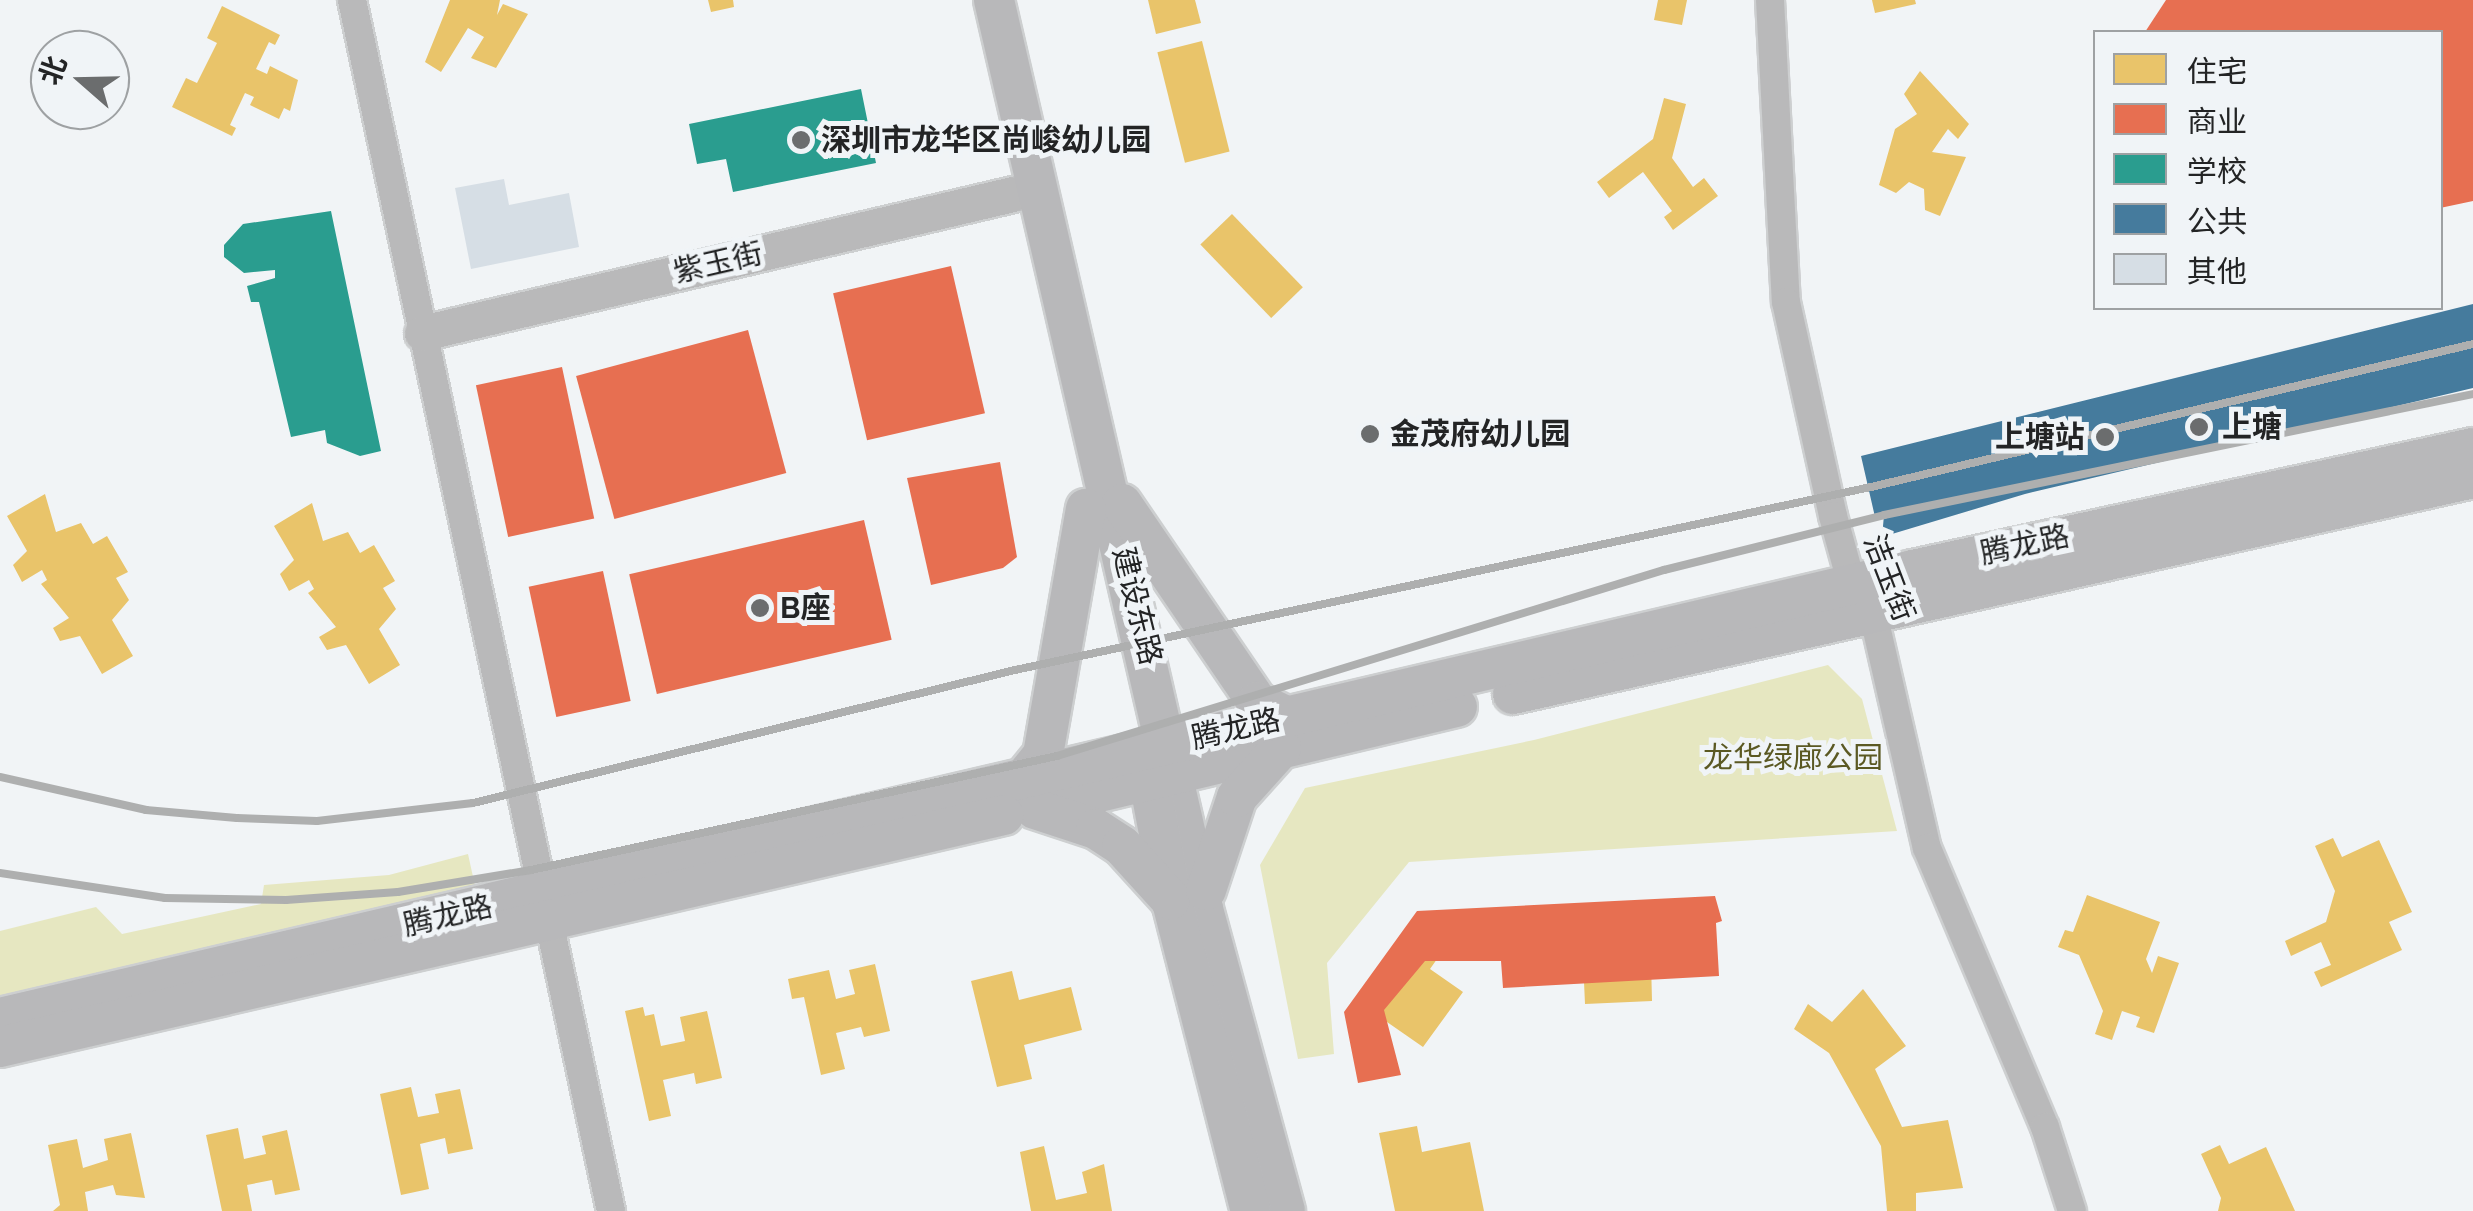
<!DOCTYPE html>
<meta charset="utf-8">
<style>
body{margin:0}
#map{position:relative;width:2473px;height:1211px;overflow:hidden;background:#f1f4f6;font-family:Raleway,"Noto Sans SC",sans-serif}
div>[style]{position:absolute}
.green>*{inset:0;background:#e6e7c1}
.homes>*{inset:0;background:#e9c46a;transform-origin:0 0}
.shops>*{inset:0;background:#e76f51;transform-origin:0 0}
.schools>*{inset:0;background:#2a9d8f}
.public>*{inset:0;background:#457b9d}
.building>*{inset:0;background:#d6dee5}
.roads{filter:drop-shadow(2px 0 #cdcfd0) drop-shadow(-2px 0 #cdcfd0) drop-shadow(0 2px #cdcfd0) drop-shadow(0 -2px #cdcfd0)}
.minor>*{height:28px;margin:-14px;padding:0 14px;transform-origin:14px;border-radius:14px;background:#b9b9ba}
.tertiary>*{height:35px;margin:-17.5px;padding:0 17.5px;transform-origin:17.5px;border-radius:17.5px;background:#b9b9ba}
.secondary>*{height:40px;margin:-20px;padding:0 20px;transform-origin:20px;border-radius:20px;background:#b8b8ba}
.rail>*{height:8px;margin:-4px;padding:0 4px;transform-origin:4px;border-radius:4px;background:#aeafaf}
.dots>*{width:28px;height:28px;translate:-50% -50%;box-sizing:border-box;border:5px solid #f0f4f7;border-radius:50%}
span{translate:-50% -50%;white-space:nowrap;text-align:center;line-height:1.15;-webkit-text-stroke:10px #f0f4f7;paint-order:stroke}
.poi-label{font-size:30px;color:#232425;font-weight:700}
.left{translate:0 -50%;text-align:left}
.right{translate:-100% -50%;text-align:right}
.street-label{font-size:30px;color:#232425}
.park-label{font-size:30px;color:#5b5923}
.legend{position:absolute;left:2093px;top:30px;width:350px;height:280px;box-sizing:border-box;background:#f0f4f7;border:2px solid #9ea1a3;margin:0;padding:12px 18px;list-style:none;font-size:30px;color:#232425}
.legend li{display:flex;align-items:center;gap:20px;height:50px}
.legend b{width:50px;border:2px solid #9ea1a3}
.north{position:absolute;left:30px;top:30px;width:100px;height:100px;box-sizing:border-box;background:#f0f4f7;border:2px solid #9ea1a3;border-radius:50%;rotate:290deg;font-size:28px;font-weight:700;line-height:40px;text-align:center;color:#232425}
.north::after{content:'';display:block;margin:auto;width:35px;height:45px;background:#6b6d6e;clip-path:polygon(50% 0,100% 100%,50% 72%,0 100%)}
</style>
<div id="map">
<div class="green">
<i style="clip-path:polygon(1828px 665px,1862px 699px,1897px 831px,1409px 862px,1327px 963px,1334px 1054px,1298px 1059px,1260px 865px,1305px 788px,1534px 740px)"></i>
<i style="clip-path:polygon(468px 854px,477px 895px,0 1004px,0 931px,96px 907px,122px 934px,261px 904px,264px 885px,389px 875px)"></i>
</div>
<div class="homes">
<i style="clip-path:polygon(450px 0,500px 0,497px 15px,503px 4px,528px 14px,496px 68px,471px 58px,484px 37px,468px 28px,441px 72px,425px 62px)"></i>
<i style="clip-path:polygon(708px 0,733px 0,734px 7px,711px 12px)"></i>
<i style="clip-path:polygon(1148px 0,1195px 0,1201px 23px,1156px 34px)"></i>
<i style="clip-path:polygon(1658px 0,1687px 0,1682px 25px,1654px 20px)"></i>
<i style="clip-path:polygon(1872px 0,1915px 0,1916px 4px,1875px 13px)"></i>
<i style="clip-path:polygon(222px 6px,280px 35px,275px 45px,269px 42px,256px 69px,267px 74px,270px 66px,298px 80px,290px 111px,284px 108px,279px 119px,250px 105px,254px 97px,245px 93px,230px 125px,236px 128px,232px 136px,172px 107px,186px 78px,197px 83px,217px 43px,207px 38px)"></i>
<i style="left:1202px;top:41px;width:114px;height:46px;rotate:76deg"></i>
<i style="clip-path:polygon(1920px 71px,1969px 124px,1958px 139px,1948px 129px,1932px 152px,1966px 157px,1940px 216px,1925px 210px,1924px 189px,1909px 182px,1896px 193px,1879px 185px,1895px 129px,1917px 114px,1904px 94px)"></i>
<i style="clip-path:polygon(1664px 98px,1686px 104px,1672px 158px,1693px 187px,1704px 178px,1718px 196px,1673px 230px,1664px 217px,1672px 211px,1643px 172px,1609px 198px,1597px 182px,1653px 139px)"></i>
<i style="left:1232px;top:214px;width:102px;height:44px;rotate:46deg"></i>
<i style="clip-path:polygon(45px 494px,56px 532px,81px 523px,93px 544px,107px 536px,128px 572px,116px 578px,129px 600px,112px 620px,133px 656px,102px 674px,80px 636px,60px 641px,53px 628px,69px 618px,41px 584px,47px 580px,42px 570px,22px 582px,13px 565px,27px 551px,7px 516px)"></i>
<i style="clip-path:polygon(312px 503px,323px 541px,348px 532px,360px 553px,374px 545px,395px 581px,383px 588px,396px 609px,379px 629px,400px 665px,369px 684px,346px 645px,327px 650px,319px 637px,336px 627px,308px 593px,314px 589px,309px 580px,289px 591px,280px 574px,294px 560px,274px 526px)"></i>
<i style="clip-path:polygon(2333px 838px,2342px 857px,2379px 840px,2412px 912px,2389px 922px,2402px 950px,2321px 987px,2314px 972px,2331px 965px,2321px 942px,2291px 956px,2285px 941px,2326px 922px,2335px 891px,2315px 846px)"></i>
<i style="clip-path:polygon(2087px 895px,2160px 922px,2146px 959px,2152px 973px,2158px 956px,2179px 963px,2154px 1033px,2136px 1027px,2140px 1017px,2122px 1011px,2112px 1040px,2095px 1034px,2103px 1011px,2079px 955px,2058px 947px,2065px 930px,2073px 932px)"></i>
<i style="clip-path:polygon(1670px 925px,1671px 960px,1651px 961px,1652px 1001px,1585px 1004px,1583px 960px,1558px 961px,1557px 930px)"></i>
<i style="clip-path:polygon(1413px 931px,1442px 952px,1430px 969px,1463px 992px,1423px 1047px,1387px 1022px,1373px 1042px,1348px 1024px)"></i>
<i style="clip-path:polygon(875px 964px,890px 1031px,864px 1037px,861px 1027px,836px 1033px,845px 1069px,821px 1075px,804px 997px,792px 999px,788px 979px,829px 970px,836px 999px,855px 994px,849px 970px)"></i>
<i style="clip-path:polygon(1012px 971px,1019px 1000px,1071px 987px,1082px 1030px,1024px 1045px,1032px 1079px,997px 1087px,971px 981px)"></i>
<i style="clip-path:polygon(1863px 989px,1906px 1046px,1875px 1069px,1902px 1127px,1948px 1120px,1963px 1188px,1916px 1193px,1916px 1211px,1887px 1211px,1881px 1146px,1829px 1053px,1794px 1029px,1808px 1004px,1832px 1022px)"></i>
<i style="clip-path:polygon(643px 1007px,645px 1016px,654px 1014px,661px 1046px,685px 1041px,680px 1017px,707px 1011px,722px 1078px,696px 1084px,694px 1073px,663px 1080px,671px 1116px,649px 1121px,625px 1011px)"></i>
<i style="clip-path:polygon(411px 1087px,418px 1117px,439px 1113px,435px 1094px,460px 1089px,473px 1149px,448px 1154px,445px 1138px,420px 1144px,429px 1189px,401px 1195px,380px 1094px)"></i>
<i style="clip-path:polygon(1417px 1126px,1422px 1152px,1470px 1142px,1484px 1211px,1395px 1211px,1379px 1133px)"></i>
<i style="clip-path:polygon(238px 1128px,244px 1159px,266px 1154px,262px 1136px,287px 1130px,300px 1190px,275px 1195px,272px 1180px,247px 1185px,252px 1211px,222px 1211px,206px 1135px)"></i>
<i style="clip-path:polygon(131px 1133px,145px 1198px,116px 1195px,113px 1185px,85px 1192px,88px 1211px,53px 1211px,60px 1205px,48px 1145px,77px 1139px,83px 1168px,108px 1160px,104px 1139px)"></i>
<i style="clip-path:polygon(2220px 1145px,2229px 1164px,2266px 1147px,2295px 1211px,2218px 1211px,2221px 1198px,2201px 1154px)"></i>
<i style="clip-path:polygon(1044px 1146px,1056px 1200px,1087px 1193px,1082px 1172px,1104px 1164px,1112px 1211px,1031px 1211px,1020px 1152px)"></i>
</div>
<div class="shops">
<i style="clip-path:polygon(2166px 0,2473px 0,2473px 201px,2440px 208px,2440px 32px,2145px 32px)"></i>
<i style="left:951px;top:266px;width:151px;height:121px;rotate:77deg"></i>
<i style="left:748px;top:330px;width:148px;height:178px;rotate:75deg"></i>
<i style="left:562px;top:367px;width:155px;height:88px;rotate:78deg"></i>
<i style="clip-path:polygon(1000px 462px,1017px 557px,1003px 568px,931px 585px,907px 478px)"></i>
<i style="left:864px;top:520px;width:123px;height:241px;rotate:77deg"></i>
<i style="left:603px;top:571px;width:133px;height:76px;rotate:78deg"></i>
<i style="clip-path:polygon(1715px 896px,1722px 921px,1716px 923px,1719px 976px,1503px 988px,1501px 961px,1425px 961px,1384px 1010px,1401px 1075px,1358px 1083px,1344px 1012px,1417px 911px)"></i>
</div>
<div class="schools">
<i style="clip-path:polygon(861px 89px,876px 163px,733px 192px,726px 159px,697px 164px,689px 124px)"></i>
<i style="clip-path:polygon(331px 211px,381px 451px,360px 456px,327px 443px,325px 430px,291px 437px,259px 302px,251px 302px,247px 286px,275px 278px,275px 270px,244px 273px,224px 257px,224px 245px,243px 224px)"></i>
</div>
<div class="public">
<i style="clip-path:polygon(2473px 304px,2473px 388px,2025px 494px,1882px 537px,1884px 515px,1875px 517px,1861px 456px)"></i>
</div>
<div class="building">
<i style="clip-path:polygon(504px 179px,509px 205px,569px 193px,579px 247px,471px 269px,455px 188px)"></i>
</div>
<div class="roads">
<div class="minor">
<i style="left:352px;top:0;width:1238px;rotate:77.93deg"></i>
<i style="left:1770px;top:0;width:302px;rotate:87deg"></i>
<i style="left:1786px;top:302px;width:219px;rotate:77.6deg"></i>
<i style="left:1833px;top:516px;width:72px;rotate:74.6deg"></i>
<i style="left:1852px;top:585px;width:35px;rotate:53deg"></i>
<i style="left:1873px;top:613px;width:241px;rotate:77.1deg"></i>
<i style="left:1927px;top:848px;width:303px;rotate:67.1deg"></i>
<i style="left:2045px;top:1127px;width:88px;rotate:72.2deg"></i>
</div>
<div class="tertiary">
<i style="left:422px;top:333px;width:607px;rotate:-13.24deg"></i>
</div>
<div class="secondary">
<i style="left:994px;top:0;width:933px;rotate:77.05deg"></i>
<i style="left:1203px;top:909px;width:313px;rotate:74.8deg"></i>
<i style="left:1122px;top:504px;width:240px;rotate:55.7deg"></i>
<i style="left:1257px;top:702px;width:34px;rotate:26deg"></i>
<i style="left:1513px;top:694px;width:984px;rotate:-12.68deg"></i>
<i style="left:1144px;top:754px;width:151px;rotate:79.3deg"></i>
<i style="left:1172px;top:902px;width:319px;rotate:75.7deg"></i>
<i style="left:1021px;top:782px;width:35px;rotate:-51deg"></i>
<i style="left:1043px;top:755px;width:250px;rotate:-80.1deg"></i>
<i style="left:1061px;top:801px;width:407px;rotate:-13.4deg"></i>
<i style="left:1035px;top:809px;width:64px;rotate:18.2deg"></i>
<i style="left:1096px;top:829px;width:31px;rotate:33deg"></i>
<i style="left:1122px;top:846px;width:72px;rotate:47.8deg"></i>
<i style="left:1206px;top:890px;width:98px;rotate:-71.6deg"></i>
<i style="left:1237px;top:797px;width:66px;rotate:-48.1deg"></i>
<i style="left:0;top:1018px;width:1965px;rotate:-13.18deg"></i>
<i style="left:1913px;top:570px;width:573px;rotate:-12.29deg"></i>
<i style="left:0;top:1047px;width:1030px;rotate:-13.01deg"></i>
</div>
</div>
<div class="rail">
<i style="left:0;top:777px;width:150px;rotate:12.7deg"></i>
<i style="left:146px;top:810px;width:91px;rotate:5deg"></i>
<i style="left:237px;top:818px;width:80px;rotate:2.1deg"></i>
<i style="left:317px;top:821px;width:157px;rotate:-6.6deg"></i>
<i style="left:473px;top:803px;width:558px;rotate:-13.79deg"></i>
<i style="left:1015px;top:670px;width:875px;rotate:-12.07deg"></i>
<i style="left:1871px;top:487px;width:619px;rotate:-13.36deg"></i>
<i style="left:0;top:873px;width:167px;rotate:8.6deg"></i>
<i style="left:165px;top:898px;width:121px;rotate:0.9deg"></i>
<i style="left:286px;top:900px;width:112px;rotate:-4.1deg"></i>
<i style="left:398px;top:892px;width:135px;rotate:-9.4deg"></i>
<i style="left:531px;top:870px;width:538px;rotate:-12.23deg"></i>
<i style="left:1057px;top:756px;width:635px;rotate:-17.04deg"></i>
<i style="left:1664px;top:570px;width:227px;rotate:-14deg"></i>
<i style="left:1884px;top:515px;width:601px;rotate:-11.61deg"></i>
</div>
<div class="dots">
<i style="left:801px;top:140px;background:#6b6d6e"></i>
<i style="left:2199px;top:427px;background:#6b6d6e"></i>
<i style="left:1370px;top:434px;background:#6b6d6e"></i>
<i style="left:2105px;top:437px;background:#6b6d6e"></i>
<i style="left:760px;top:608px;background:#6b6d6e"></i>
</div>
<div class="poi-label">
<span class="left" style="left:821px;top:140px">深圳市龙华区尚峻幼儿园</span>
<span class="left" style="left:2222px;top:427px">上塘</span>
<span class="left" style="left:1390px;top:434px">金茂府幼儿园</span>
<span class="right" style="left:2085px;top:437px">上塘站</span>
<span class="left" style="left:780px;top:608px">B座</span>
</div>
<div class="street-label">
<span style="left:718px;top:263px;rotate:-13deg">紫玉街</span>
<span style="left:2025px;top:545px;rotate:-12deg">腾龙路</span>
<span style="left:1889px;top:578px;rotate:69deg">洁玉街</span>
<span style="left:1137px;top:606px;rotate:76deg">建设东路</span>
<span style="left:1236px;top:729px;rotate:-13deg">腾龙路</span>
<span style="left:448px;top:916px;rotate:-13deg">腾龙路</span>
</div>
<div class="park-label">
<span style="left:1793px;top:758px">龙华绿廊公园</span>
</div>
<ul class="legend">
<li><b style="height:28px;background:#e9c46a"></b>住宅</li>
<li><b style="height:28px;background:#e76f51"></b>商业</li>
<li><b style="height:28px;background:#2a9d8f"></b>学校</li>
<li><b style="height:28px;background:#457b9d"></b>公共</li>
<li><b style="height:28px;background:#d6dee5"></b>其他</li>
</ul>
<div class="north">北</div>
</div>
